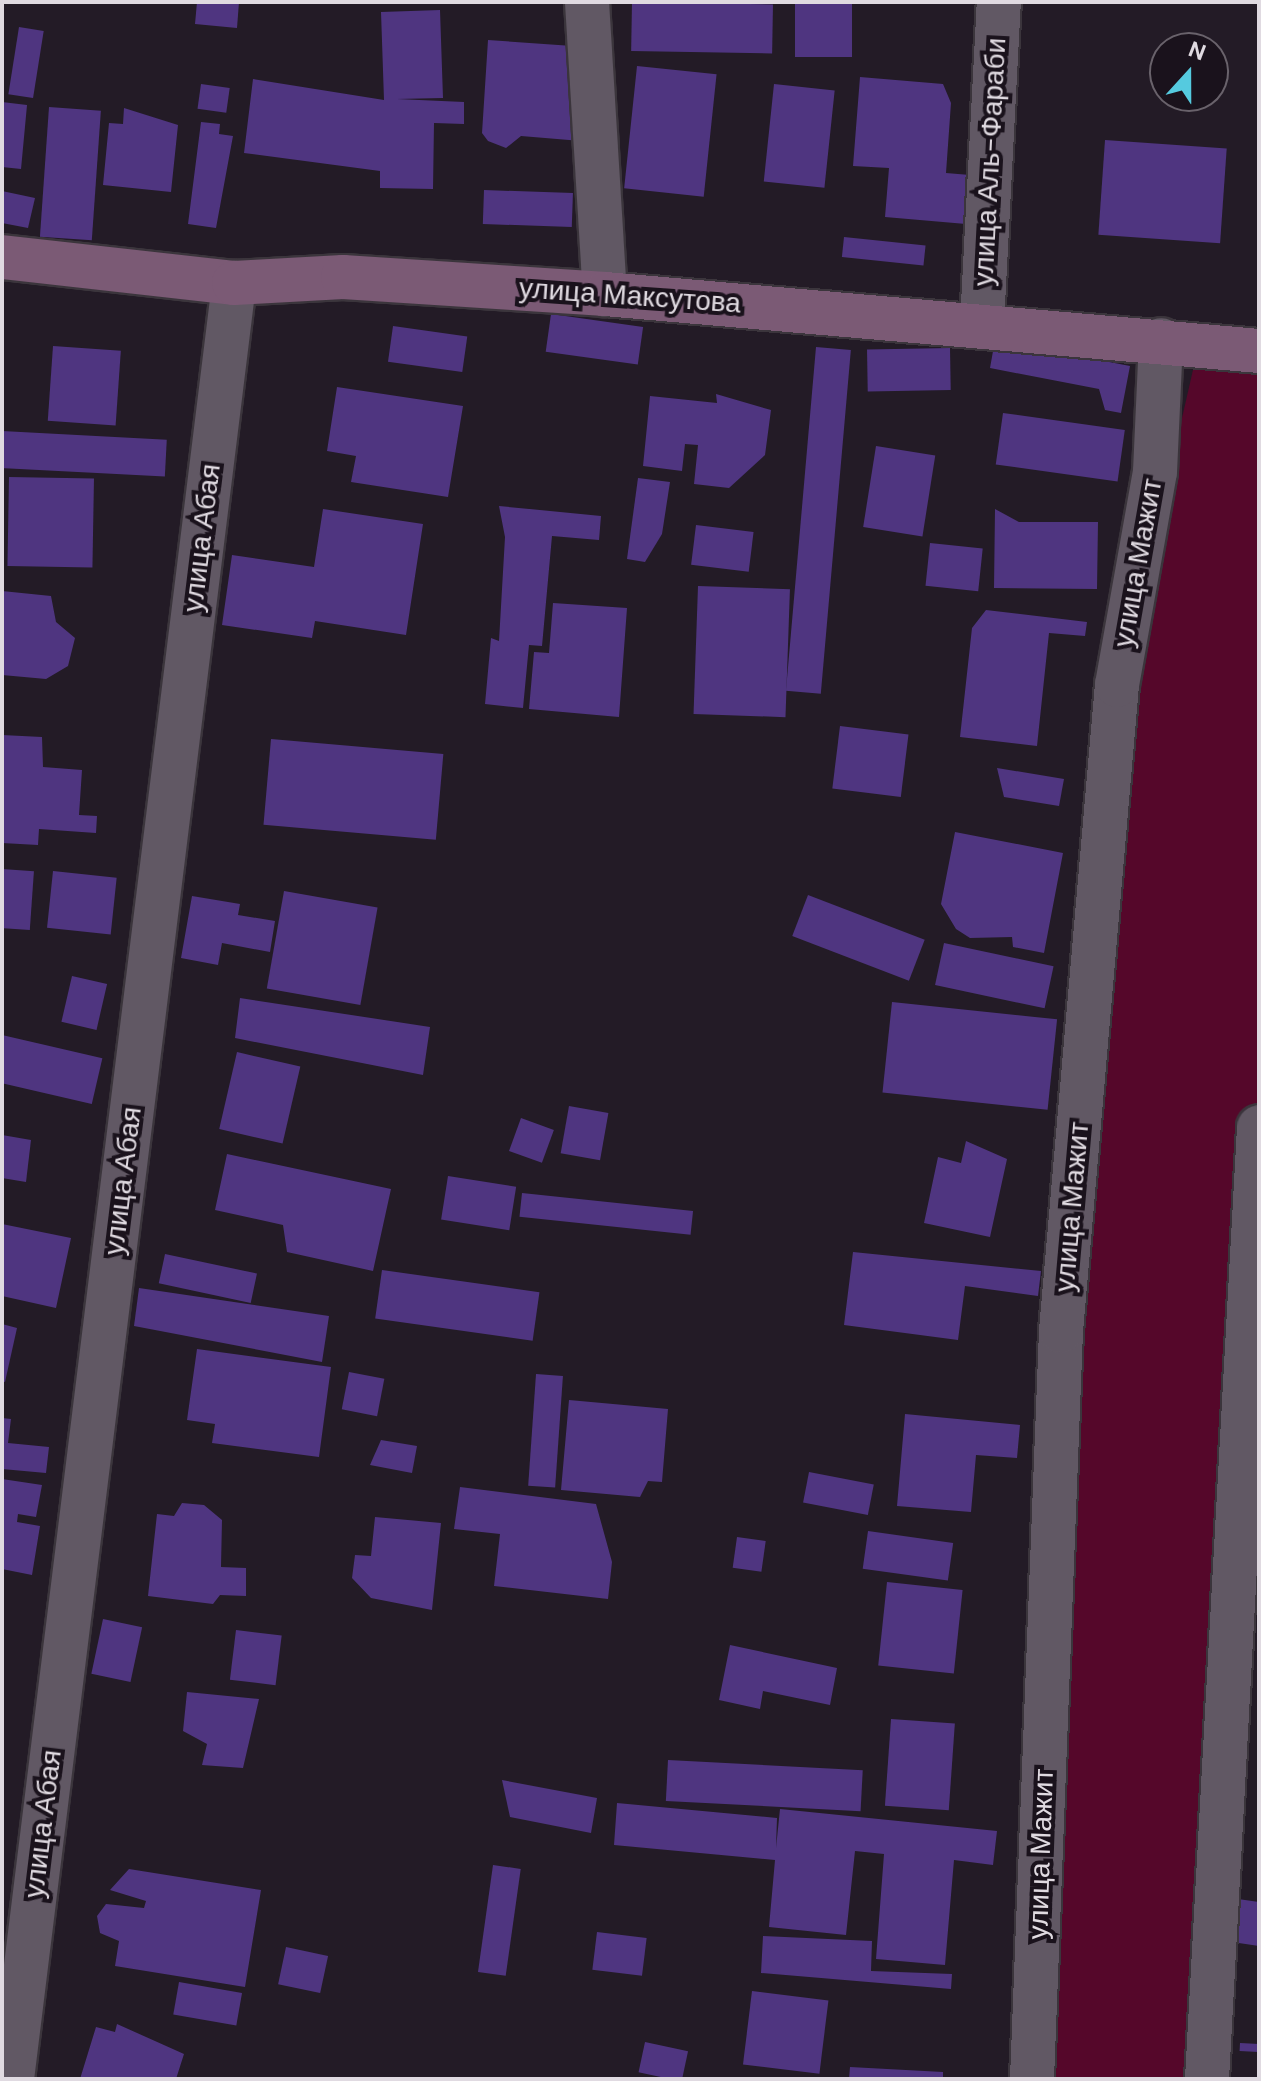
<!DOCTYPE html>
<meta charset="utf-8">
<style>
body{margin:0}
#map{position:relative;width:1261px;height:2081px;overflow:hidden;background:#231b26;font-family:"DM Sans",sans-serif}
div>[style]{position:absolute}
.green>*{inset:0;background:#55072a}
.building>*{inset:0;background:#4f3580;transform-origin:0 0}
.roads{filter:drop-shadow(2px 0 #3b353c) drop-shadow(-2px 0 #3b353c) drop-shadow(0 2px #3b353c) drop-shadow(0 -2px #3b353c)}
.street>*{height:44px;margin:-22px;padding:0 22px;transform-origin:22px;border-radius:22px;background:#615864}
.secondary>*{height:44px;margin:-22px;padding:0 22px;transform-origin:22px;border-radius:22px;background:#7b5a75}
span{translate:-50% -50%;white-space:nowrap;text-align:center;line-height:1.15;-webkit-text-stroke:8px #1a121c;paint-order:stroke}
.street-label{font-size:28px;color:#e0dae1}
.frame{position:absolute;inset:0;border:4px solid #e0dae1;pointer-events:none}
.north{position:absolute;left:1149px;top:32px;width:80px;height:80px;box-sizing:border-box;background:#1a121c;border:2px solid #69626b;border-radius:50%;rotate:21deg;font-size:22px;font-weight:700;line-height:32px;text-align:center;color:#e0dae1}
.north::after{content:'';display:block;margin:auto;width:28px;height:36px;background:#55cadf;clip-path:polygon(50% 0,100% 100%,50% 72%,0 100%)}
</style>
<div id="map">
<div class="green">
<i style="clip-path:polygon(1203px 326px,1259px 333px,1259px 1296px,1216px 2079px,1033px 2079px,1122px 681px)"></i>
</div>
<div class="building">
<i style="clip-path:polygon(197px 2px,239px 2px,237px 28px,195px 24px)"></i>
<i style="left:632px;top:2px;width:141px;height:49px;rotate:1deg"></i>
<i style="left:795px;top:2px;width:57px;height:55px"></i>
<i style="clip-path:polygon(440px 10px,443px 98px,397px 99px,464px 102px,464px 124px,434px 123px,433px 189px,380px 188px,380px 171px,244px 153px,253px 79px,384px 100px,381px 12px)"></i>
<i style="left:19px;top:27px;width:25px;height:68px;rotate:9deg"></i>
<i style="clip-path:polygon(488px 40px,587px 47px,581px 141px,521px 136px,506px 148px,488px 141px,482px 133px)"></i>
<i style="left:637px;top:66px;width:80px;height:123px;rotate:6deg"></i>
<i style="clip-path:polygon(860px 77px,943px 84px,951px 103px,946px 173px,970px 175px,966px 224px,885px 217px,889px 168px,853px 166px)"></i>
<i style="left:201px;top:84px;width:29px;height:25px;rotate:8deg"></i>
<i style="left:774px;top:84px;width:61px;height:98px;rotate:6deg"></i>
<i style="clip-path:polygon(2px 102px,27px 105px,21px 169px,2px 167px)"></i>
<i style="left:49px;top:107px;width:52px;height:130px;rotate:4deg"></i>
<i style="clip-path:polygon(124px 108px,178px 125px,171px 192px,103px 185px,109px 123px,123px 124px)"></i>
<i style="clip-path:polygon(201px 122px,220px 124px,219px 134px,233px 136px,216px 228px,188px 224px)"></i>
<i style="left:1105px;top:140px;width:122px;height:95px;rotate:4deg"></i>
<i style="left:484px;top:190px;width:89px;height:34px;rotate:2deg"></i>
<i style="clip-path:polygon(2px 191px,35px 198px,28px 228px,2px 223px)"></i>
<i style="left:844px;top:237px;width:82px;height:20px;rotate:6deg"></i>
<i style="left:551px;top:314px;width:93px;height:38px;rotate:8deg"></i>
<i style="left:393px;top:326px;width:75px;height:36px;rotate:8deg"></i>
<i style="clip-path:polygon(995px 340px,1130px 366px,1121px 413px,1105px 410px,1099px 389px,990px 368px)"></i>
<i style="left:53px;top:346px;width:68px;height:75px;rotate:4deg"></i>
<i style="left:816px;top:347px;width:35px;height:345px;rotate:5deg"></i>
<i style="left:950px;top:348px;width:42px;height:83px;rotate:89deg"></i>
<i style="clip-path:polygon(337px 387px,463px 406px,448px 497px,351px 482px,356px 456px,327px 451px)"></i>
<i style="clip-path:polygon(716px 394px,771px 410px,765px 455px,729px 488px,694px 484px,698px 445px,685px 444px,682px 471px,643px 466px,650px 396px,717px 403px)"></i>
<i style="left:1003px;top:413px;width:123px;height:52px;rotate:8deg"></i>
<i style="left:2px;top:431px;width:165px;height:37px;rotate:3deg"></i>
<i style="left:876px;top:446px;width:60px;height:82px;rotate:9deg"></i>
<i style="left:9px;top:477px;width:85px;height:89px;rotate:1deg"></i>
<i style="clip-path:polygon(638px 478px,670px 482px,662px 534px,645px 562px,627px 559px)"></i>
<i style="clip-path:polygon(499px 506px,601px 516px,599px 540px,552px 536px,542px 646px,529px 645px,523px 708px,485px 704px,491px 638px,499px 641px,505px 537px)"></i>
<i style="clip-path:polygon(323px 509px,423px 524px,406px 635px,315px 621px,312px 638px,222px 625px,232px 555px,314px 567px)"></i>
<i style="clip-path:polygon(995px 509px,1019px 522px,1098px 522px,1097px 589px,994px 588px)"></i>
<i style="left:696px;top:525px;width:58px;height:40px;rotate:7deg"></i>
<i style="left:930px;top:543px;width:53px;height:43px;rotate:6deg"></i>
<i style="left:698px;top:586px;width:92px;height:128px;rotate:2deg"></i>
<i style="clip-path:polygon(2px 591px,51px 596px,56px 622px,75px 638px,68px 666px,46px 679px,2px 675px)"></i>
<i style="clip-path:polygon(553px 603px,627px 608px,619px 717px,529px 709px,534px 652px,549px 653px)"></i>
<i style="clip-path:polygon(986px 610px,1087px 622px,1085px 636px,1049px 633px,1037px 746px,960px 737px,972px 628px)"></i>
<i style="left:840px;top:726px;width:69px;height:63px;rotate:7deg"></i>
<i style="clip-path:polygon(2px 735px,42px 737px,43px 767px,82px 770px,79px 815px,97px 816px,96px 833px,39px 829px,38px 845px,2px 843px)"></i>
<i style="left:271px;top:739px;width:173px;height:86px;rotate:5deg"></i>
<i style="clip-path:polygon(997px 768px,1064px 779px,1059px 806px,1004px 797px)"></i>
<i style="clip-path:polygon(955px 832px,1063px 853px,1044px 953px,1013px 947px,1012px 937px,970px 938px,956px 929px,941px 904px)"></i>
<i style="left:2px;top:869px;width:32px;height:59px;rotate:4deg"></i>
<i style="left:53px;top:871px;width:64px;height:57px;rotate:6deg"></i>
<i style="left:284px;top:891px;width:95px;height:99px;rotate:10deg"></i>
<i style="left:808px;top:895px;width:125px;height:44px;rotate:21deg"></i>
<i style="clip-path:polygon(192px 896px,240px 904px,238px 915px,275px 921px,270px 952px,222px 943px,218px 965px,181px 958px)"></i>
<i style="left:944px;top:943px;width:112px;height:43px;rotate:12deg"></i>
<i style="left:72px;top:976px;width:36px;height:47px;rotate:13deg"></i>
<i style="clip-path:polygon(240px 998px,430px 1027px,423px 1075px,235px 1038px)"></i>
<i style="left:892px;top:1002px;width:166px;height:91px;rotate:6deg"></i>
<i style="left:2px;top:1035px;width:103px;height:47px;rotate:13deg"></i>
<i style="left:237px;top:1052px;width:65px;height:79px;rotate:13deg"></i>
<i style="left:569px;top:1106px;width:40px;height:48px;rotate:10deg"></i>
<i style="left:521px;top:1118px;width:35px;height:35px;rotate:20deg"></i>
<i style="clip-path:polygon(2px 1135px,31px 1140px,26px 1182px,2px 1178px)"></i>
<i style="clip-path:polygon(966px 1141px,1007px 1159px,990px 1237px,924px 1223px,938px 1157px,961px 1163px)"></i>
<i style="clip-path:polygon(227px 1154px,391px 1189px,373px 1271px,287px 1252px,283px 1225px,215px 1210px)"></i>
<i style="left:448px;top:1176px;width:69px;height:44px;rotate:9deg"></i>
<i style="left:522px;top:1193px;width:172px;height:24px;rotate:6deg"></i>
<i style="clip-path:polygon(2px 1224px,71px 1238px,56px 1308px,2px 1296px)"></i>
<i style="clip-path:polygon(853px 1252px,1041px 1271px,1038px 1296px,965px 1286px,958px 1340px,844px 1325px)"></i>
<i style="left:165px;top:1254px;width:94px;height:30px;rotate:12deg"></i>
<i style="left:382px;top:1270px;width:159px;height:49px;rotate:8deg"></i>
<i style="clip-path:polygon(139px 1288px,329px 1316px,322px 1362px,134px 1326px)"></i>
<i style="clip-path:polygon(2px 1324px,17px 1328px,5px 1382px,2px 1381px)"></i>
<i style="clip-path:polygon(197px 1349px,331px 1367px,319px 1457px,212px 1443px,215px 1424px,187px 1420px)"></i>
<i style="left:349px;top:1372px;width:36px;height:38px;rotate:11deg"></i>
<i style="left:536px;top:1374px;width:27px;height:112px;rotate:4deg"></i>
<i style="clip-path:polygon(569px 1400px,668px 1409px,662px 1482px,648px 1481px,640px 1497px,561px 1490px)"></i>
<i style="clip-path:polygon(905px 1414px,1020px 1425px,1017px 1458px,976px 1455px,971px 1512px,897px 1506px)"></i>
<i style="clip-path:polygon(2px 1418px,11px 1419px,8px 1443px,49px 1447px,46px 1473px,2px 1469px)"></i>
<i style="clip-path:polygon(381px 1440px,417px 1446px,412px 1473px,370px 1465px)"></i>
<i style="left:809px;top:1472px;width:66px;height:31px;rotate:11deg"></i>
<i style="clip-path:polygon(2px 1479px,42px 1485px,36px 1517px,18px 1514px,17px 1522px,40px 1526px,32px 1575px,2px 1569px)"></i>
<i style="clip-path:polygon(460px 1487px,596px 1504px,612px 1562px,608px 1599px,494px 1586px,500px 1534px,454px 1529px)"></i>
<i style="clip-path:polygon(182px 1503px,204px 1505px,222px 1520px,221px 1567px,246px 1568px,246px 1596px,220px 1595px,213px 1604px,148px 1596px,157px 1514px,174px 1516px)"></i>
<i style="clip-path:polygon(375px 1517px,441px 1523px,432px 1610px,371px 1598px,352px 1578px,355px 1555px,371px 1556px)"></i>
<i style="left:868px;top:1531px;width:86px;height:38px;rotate:8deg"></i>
<i style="left:737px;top:1537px;width:29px;height:31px;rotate:8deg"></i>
<i style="left:887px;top:1582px;width:76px;height:84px;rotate:6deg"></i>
<i style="left:103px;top:1619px;width:40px;height:56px;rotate:12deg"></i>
<i style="left:236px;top:1630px;width:46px;height:50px;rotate:7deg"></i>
<i style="clip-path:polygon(730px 1645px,837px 1668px,830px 1705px,763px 1691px,760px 1709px,719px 1700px)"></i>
<i style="clip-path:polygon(187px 1692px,259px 1699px,243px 1768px,202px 1765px,207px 1744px,183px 1731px)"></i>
<i style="left:891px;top:1719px;width:64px;height:87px;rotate:4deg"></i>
<i style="left:668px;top:1760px;width:195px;height:41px;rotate:3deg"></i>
<i style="clip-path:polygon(502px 1780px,597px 1798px,591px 1833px,510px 1817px)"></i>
<i style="clip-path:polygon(617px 1803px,777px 1818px,776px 1848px,780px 1809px,997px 1831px,993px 1865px,954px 1860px,945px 1965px,876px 1959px,884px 1854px,855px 1851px,846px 1935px,769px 1927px,775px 1860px,614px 1845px)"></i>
<i style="left:493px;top:1865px;width:28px;height:108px;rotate:8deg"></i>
<i style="clip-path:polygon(129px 1869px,261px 1890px,245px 1987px,115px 1966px,119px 1941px,100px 1933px,97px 1916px,106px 1904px,144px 1908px,146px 1901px,110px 1890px)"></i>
<i style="clip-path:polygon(1238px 1899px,1259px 1902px,1259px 1946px,1232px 1942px)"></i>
<i style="left:597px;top:1932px;width:50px;height:38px;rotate:7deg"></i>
<i style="clip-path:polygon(763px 1936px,872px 1941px,871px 1971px,952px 1974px,951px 1989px,761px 1973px)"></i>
<i style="left:286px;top:1947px;width:43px;height:38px;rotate:12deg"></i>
<i style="left:179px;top:1982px;width:64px;height:33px;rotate:10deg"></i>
<i style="left:752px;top:1991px;width:77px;height:74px;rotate:7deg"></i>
<i style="clip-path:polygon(117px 2024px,184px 2054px,176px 2079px,80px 2079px,96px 2027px,115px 2032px)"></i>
<i style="left:645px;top:2042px;width:44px;height:31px;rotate:12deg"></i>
<i style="left:1240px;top:2043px;width:19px;height:8px;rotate:3deg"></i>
<i style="clip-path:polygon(850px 2067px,943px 2072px,943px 2079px,849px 2079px)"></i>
</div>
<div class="roads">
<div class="street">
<i style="left:587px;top:2px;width:293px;rotate:86.5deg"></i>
<i style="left:982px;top:323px;width:321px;rotate:-87deg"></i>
<i style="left:12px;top:2079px;width:1810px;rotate:-82.95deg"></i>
<i style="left:1032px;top:2079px;width:749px;rotate:-87.78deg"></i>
<i style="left:1061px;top:1331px;width:648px;rotate:-85.05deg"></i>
<i style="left:1117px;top:685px;width:216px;rotate:-79.9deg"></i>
<i style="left:1155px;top:472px;width:132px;rotate:-87.4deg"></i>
<i style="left:1207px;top:2079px;width:953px;rotate:-86.87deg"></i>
</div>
<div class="secondary">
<i style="left:2px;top:257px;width:233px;rotate:6.4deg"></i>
<i style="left:234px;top:283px;width:109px;rotate:-3.2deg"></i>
<i style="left:343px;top:277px;width:263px;rotate:3.7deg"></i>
<i style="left:605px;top:294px;width:656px;rotate:4.98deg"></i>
</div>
</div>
<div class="street-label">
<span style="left:990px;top:162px;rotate:-87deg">улица Аль-Фараби</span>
<span style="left:630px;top:296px;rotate:4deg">улица Максутова</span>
<span style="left:202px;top:538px;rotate:-83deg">улица Абая</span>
<span style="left:1138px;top:563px;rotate:-80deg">улица Мажит</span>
<span style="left:123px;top:1181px;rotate:-83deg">улица Абая</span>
<span style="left:1072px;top:1207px;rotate:-85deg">улица Мажит</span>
<span style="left:43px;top:1824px;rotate:-83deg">улица Абая</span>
<span style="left:1041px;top:1854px;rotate:-88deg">улица Мажит</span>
</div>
<div class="frame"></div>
<div class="north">N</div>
</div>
